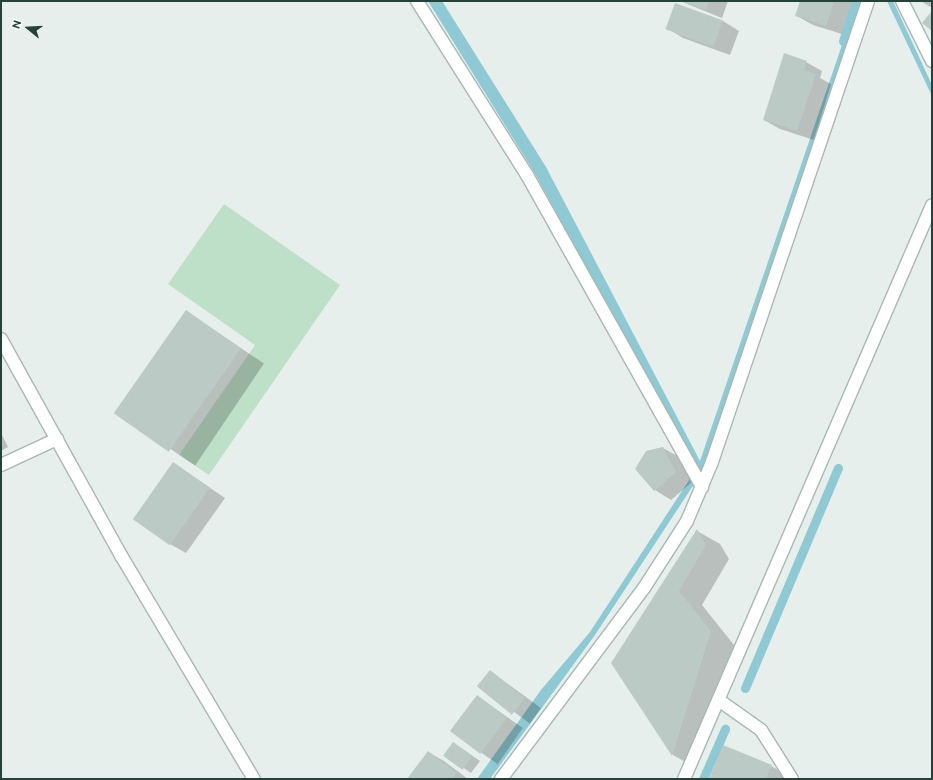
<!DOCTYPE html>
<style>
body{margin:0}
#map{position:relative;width:933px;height:780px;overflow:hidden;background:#e6efeb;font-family:Ubuntu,sans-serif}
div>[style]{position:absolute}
.green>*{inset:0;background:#bfe0c8}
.water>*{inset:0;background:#8ec9d4}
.shadow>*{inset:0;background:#0003;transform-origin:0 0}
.stream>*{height:9px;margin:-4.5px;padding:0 4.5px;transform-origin:4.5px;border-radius:4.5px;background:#8ec9d4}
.building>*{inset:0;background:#bbcac4;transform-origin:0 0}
.roads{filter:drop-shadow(1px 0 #a8b8b2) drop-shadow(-1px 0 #a8b8b2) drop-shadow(0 1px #a8b8b2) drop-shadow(0 -1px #a8b8b2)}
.minor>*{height:12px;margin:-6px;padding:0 6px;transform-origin:6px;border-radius:6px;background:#fff}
span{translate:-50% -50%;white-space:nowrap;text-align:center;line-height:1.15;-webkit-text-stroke:3px #f7fbf9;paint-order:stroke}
.frame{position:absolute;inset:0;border:2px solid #24423a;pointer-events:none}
.north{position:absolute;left:8px;top:8px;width:40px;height:40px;-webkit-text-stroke:3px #f7fbf9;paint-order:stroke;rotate:288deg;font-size:11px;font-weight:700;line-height:16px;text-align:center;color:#24423a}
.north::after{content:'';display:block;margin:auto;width:14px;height:18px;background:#24423a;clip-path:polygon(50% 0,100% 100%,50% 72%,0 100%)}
</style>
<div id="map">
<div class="green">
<i style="clip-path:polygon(224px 204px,340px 285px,209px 475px,179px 455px,255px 345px,168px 284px)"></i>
</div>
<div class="water">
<i style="clip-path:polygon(428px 1px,442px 1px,546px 167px,700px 461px,857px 1px,862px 1px,702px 472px,595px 635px,490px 779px,477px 779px,541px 690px,590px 632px,697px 468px,534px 172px)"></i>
<i style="clip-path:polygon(887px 1px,893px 1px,932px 85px,932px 96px)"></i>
</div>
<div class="shadow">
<i style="clip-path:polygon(680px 1px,728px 1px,722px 18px)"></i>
<i style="clip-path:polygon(801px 1px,853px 1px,842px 34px,813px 25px,797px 16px)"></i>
<i style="clip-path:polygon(921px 1px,932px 1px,932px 8px,924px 3px)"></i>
<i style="clip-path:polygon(676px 4px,723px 21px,739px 31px,730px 55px,683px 38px,667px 28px)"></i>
<i style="clip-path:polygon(806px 62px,822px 71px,820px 78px,831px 84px,814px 140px,780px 129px,764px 120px)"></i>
<i style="left:186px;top:311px;width:94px;height:123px;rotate:34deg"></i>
<i style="clip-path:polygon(1px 433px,8px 447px,1px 451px)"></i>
<i style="clip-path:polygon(663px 448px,679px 457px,692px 482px,671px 500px,655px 490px)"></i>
<i style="clip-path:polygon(173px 463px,225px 498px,186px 553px,170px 544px)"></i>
<i style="clip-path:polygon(697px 531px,720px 544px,729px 559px,702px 605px,734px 645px,696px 768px,673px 755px,612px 663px)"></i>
<i style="left:490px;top:671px;width:63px;height:19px;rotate:36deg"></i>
<i style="left:477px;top:696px;width:56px;height:44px;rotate:35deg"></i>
<i style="clip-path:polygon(461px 748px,480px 761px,471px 773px,445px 755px)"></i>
<i style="clip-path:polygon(428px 752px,444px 761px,468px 779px,408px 779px)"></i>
<i style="clip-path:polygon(771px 766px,794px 779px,710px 779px)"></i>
</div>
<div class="stream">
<i style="left:843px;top:41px;width:42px;rotate:-72deg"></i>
<i style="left:745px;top:688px;width:239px;rotate:-67.1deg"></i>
<i style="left:703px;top:779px;width:55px;rotate:-66.3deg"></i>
</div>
<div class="building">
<i style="clip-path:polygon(681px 1px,709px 1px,706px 10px)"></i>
<i style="clip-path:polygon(800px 1px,834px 1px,826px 26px,795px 16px)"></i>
<i style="left:675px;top:3px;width:51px;height:28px;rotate:20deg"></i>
<i style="clip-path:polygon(932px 11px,932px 31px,922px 23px)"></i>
<i style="clip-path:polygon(784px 53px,807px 61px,804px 70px,816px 74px,797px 131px,763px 120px)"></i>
<i style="left:186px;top:310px;width:67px;height:126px;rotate:35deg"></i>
<i style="clip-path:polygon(663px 447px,676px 472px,654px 491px,635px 469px,646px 451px)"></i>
<i style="left:173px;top:462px;width:45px;height:70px;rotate:35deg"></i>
<i style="clip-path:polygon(697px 529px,706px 545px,679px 591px,711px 631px,672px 756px,611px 663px)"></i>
<i style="left:490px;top:670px;width:45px;height:21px;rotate:39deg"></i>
<i style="left:477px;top:695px;width:38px;height:45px;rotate:37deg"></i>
<i style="left:453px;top:742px;width:24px;height:17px;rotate:36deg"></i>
<i style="clip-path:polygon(723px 745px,772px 765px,766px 779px,709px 779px)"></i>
<i style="clip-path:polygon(428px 751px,457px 773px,452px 779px,407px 779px)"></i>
</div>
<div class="roads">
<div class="minor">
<i style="left:417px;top:1px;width:206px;rotate:57.7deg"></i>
<i style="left:527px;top:175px;width:358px;rotate:60.7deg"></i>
<i style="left:902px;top:1px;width:67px;rotate:63.4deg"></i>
<i style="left:1px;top:339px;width:249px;rotate:61deg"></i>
<i style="left:122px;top:557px;width:258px;rotate:59.3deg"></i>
<i style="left:1px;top:465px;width:62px;rotate:-24.9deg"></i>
<i style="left:720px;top:701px;width:50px;rotate:35.3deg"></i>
<i style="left:761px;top:730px;width:58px;rotate:57.7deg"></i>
<i style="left:501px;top:779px;width:239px;rotate:-53.2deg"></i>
<i style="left:644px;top:588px;width:80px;rotate:-57.3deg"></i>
<i style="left:687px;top:521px;width:64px;rotate:-67deg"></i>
<i style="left:712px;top:462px;width:487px;rotate:-71.3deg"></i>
<i style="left:684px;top:779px;width:625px;rotate:-66.63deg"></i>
</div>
</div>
<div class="frame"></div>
<div class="north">N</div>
</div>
